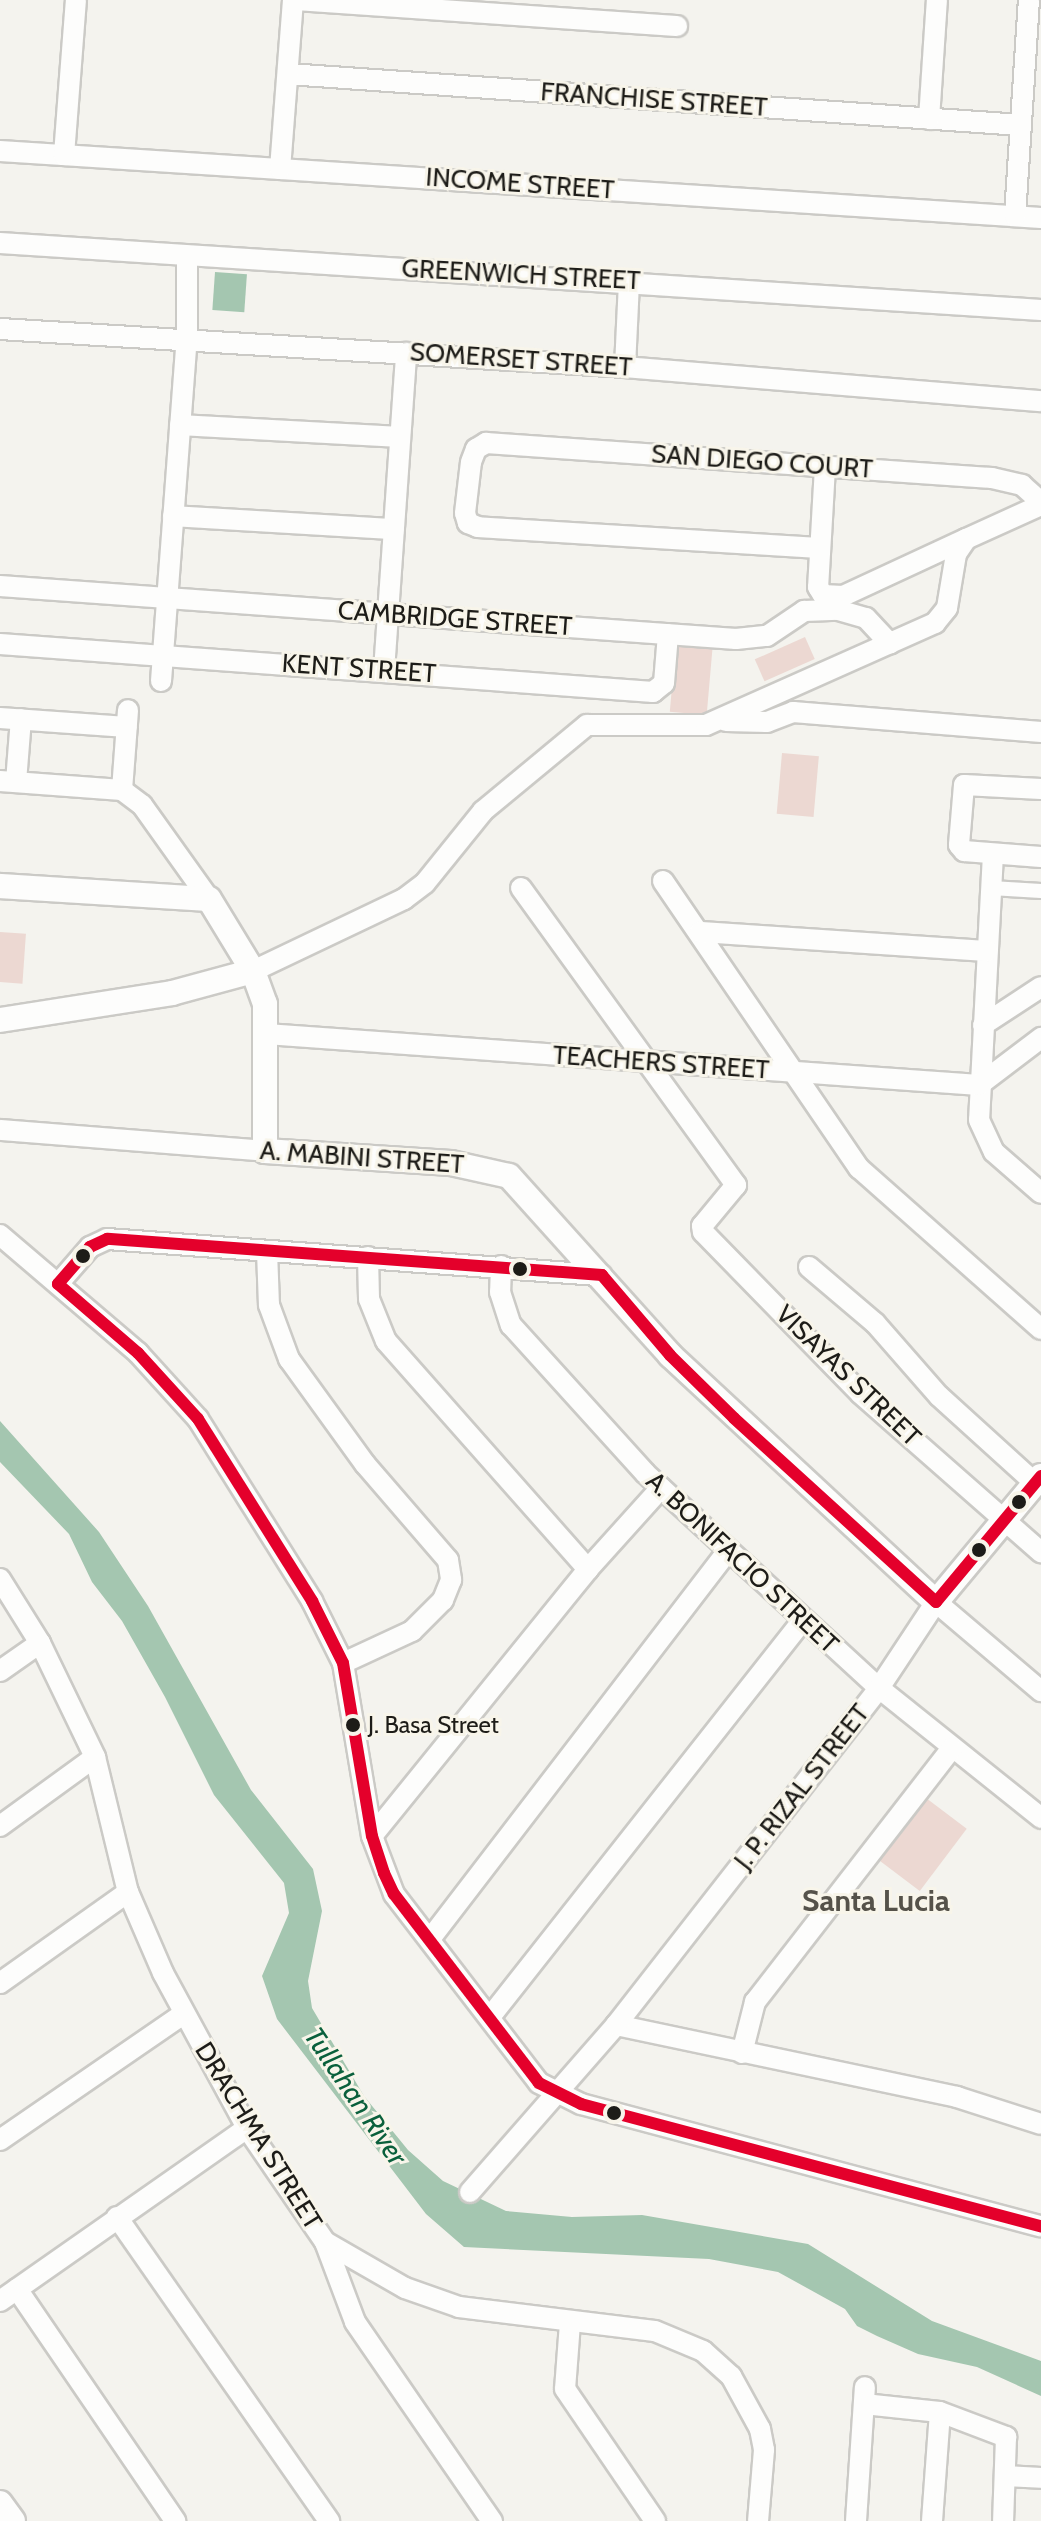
<!DOCTYPE html>
<style>
body{margin:0}
#map{position:relative;width:1041px;height:2521px;overflow:hidden;background:#f4f3ee;font-family:Cabin,sans-serif}
div>[style]{position:absolute}
.green>*{inset:0;background:#ecd8d2;transform-origin:0 0}
.water>*{inset:0;background:#a4c6b0;transform-origin:0 0}
.roads{filter:drop-shadow(2px 0 #cbcac6) drop-shadow(-2px 0 #cbcac6) drop-shadow(0 2px #cbcac6) drop-shadow(0 -2px #cbcac6)}
.pedestrian>*{height:14px;margin:-7px;padding:0 7px;transform-origin:7px;border-radius:7px;background:#fdfdfc}
.minor>*{height:20px;margin:-10px;padding:0 10px;transform-origin:10px;border-radius:10px;background:#fdfdfc}
.tertiary>*{height:24px;margin:-12px;padding:0 12px;transform-origin:12px;border-radius:12px;background:#fdfdfc}
.bus-1>*{height:12px;margin:-6px;padding:0 6px;transform-origin:6px;border-radius:6px;background:#e4002b}
.dots>*{width:22px;height:22px;translate:-50% -50%;box-sizing:border-box;border:4px solid #f8f5ea;border-radius:50%}
span{translate:-50% -50%;white-space:nowrap;text-align:center;line-height:1.15;-webkit-text-stroke:6px #f8f5ea;paint-order:stroke}
.bus-label{font-size:24px;color:#1d1c18}
.left{translate:0 -50%;text-align:left}
.street-label{font-size:26px;color:#1d1c18}
.water-label{font-size:28px;color:#0a603c;font-style:italic}
.quarter-label{font-size:30px;color:#55524a;font-weight:700}
</style>
<div id="map">
<div class="green">
<i style="left:805px;top:637px;width:24px;height:55px;rotate:66deg"></i>
<i style="left:676px;top:641px;width:37px;height:71px;rotate:5deg"></i>
<i style="left:782px;top:753px;width:37px;height:61px;rotate:5deg"></i>
<i style="left:0;top:932px;width:26px;height:50px;rotate:4deg"></i>
<i style="left:926px;top:1798px;width:51px;height:78px;rotate:37deg"></i>
</div>
<div class="water">
<i style="left:215px;top:272px;width:32px;height:38px;rotate:4deg"></i>
<i style="clip-path:polygon(0 1421px,99px 1532px,148px 1606px,251px 1790px,313px 1869px,322px 1911px,308px 1981px,312px 2008px,364px 2096px,408px 2150px,443px 2181px,506px 2211px,572px 2217px,642px 2215px,808px 2244px,932px 2321px,1041px 2361px,1041px 2396px,977px 2367px,918px 2354px,877px 2336px,857px 2326px,845px 2309px,778px 2272px,709px 2259px,464px 2247px,426px 2214px,277px 2019px,262px 1976px,289px 1913px,284px 1883px,214px 1795px,165px 1697px,122px 1621px,92px 1582px,69px 1534px,0 1462px)"></i>
</div>
<div class="roads">
<div class="pedestrian">
<i style="left:991px;top:888px;width:50px;rotate:3.4deg"></i>
</div>
<div class="minor">
<i style="left:295px;top:0;width:383px;rotate:3.9deg"></i>
<i style="left:288px;top:74px;width:735px;rotate:3.98deg"></i>
<i style="left:929px;top:119px;width:119px;rotate:-86.2deg"></i>
<i style="left:0;top:151px;width:1043px;rotate:3.68deg"></i>
<i style="left:64px;top:155px;width:155px;rotate:-85.6deg"></i>
<i style="left:280px;top:169px;width:169px;rotate:-85.6deg"></i>
<i style="left:1015px;top:216px;width:216px;rotate:-86.3deg"></i>
<i style="left:0;top:243px;width:1043px;rotate:3.68deg"></i>
<i style="left:0;top:329px;width:626px;rotate:3.48deg"></i>
<i style="left:625px;top:367px;width:417px;rotate:4.7deg"></i>
<i style="left:625px;top:367px;width:86px;rotate:-87.3deg"></i>
<i style="left:180px;top:425px;width:220px;rotate:3.1deg"></i>
<i style="left:825px;top:467px;width:120px;rotate:93.3deg"></i>
<i style="left:818px;top:587px;width:9px;rotate:58deg"></i>
<i style="left:823px;top:595px;width:20px;rotate:3deg"></i>
<i style="left:843px;top:596px;width:136px;rotate:-24.9deg"></i>
<i style="left:173px;top:516px;width:221px;rotate:3.4deg"></i>
<i style="left:819px;top:548px;width:342px;rotate:-176.5deg"></i>
<i style="left:478px;top:527px;width:11px;rotate:-158deg"></i>
<i style="left:468px;top:523px;width:10px;rotate:-107deg"></i>
<i style="left:465px;top:513px;width:51px;rotate:-83.3deg"></i>
<i style="left:471px;top:462px;width:14px;rotate:-69deg"></i>
<i style="left:476px;top:449px;width:12px;rotate:-31deg"></i>
<i style="left:486px;top:443px;width:507px;rotate:3.96deg"></i>
<i style="left:992px;top:478px;width:31px;rotate:13deg"></i>
<i style="left:1022px;top:485px;width:25px;rotate:42deg"></i>
<i style="left:0;top:586px;width:738px;rotate:4.12deg"></i>
<i style="left:736px;top:639px;width:31px;rotate:-6deg"></i>
<i style="left:767px;top:636px;width:45px;rotate:-34deg"></i>
<i style="left:804px;top:611px;width:34px;rotate:-2deg"></i>
<i style="left:838px;top:610px;width:29px;rotate:16deg"></i>
<i style="left:866px;top:618px;width:35px;rotate:47deg"></i>
<i style="left:0;top:644px;width:655px;rotate:4.2deg"></i>
<i style="left:653px;top:692px;width:14px;rotate:-39deg"></i>
<i style="left:664px;top:683px;width:49px;rotate:-85.3deg"></i>
<i style="left:384px;top:671px;width:319px;rotate:-86deg"></i>
<i style="left:161px;top:681px;width:343px;rotate:-85.7deg"></i>
<i style="left:187px;top:339px;width:82px;rotate:-90deg"></i>
<i style="left:0;top:718px;width:127px;rotate:4.1deg"></i>
<i style="left:726px;top:721px;width:41px;rotate:1.4deg"></i>
<i style="left:767px;top:722px;width:28px;rotate:-21deg"></i>
<i style="left:793px;top:712px;width:249px;rotate:4.6deg"></i>
<i style="left:0;top:781px;width:122px;rotate:4.2deg"></i>
<i style="left:122px;top:790px;width:25px;rotate:37deg"></i>
<i style="left:142px;top:805px;width:115px;rotate:54.5deg"></i>
<i style="left:16px;top:782px;width:63px;rotate:-85.5deg"></i>
<i style="left:1041px;top:789px;width:77px;rotate:-177deg"></i>
<i style="left:964px;top:785px;width:60px;rotate:94.8deg"></i>
<i style="left:959px;top:845px;width:8px;rotate:50deg"></i>
<i style="left:964px;top:851px;width:77px;rotate:4.5deg"></i>
<i style="left:122px;top:790px;width:80px;rotate:-85.7deg"></i>
<i style="left:993px;top:854px;width:266px;rotate:93deg"></i>
<i style="left:979px;top:1120px;width:35px;rotate:65deg"></i>
<i style="left:994px;top:1152px;width:62px;rotate:41.1deg"></i>
<i style="left:663px;top:881px;width:348px;rotate:55.7deg"></i>
<i style="left:859px;top:1168px;width:243px;rotate:41.5deg"></i>
<i style="left:521px;top:888px;width:367px;rotate:54.1deg"></i>
<i style="left:736px;top:1185px;width:53px;rotate:129.7deg"></i>
<i style="left:702px;top:1226px;width:6px;rotate:81deg"></i>
<i style="left:703px;top:1232px;width:226px;rotate:45.7deg"></i>
<i style="left:861px;top:1394px;width:240px;rotate:41.3deg"></i>
<i style="left:700px;top:932px;width:288px;rotate:3.8deg"></i>
<i style="left:253px;top:971px;width:167px;rotate:-25.5deg"></i>
<i style="left:404px;top:899px;width:26px;rotate:-37deg"></i>
<i style="left:425px;top:883px;width:92px;rotate:-51.1deg"></i>
<i style="left:483px;top:811px;width:135px;rotate:-39.6deg"></i>
<i style="left:587px;top:725px;width:119px"></i>
<i style="left:706px;top:725px;width:251px;rotate:-24deg"></i>
<i style="left:935px;top:623px;width:19px;rotate:-51deg"></i>
<i style="left:947px;top:608px;width:55px;rotate:-80.5deg"></i>
<i style="left:956px;top:554px;width:18px;rotate:-56deg"></i>
<i style="left:966px;top:539px;width:82px;rotate:-24.4deg"></i>
<i style="left:983px;top:1025px;width:69px;rotate:-33.2deg"></i>
<i style="left:266px;top:1034px;width:715px;rotate:4.09deg"></i>
<i style="left:979px;top:1085px;width:78px;rotate:-37.2deg"></i>
<i style="left:0;top:1130px;width:266px;rotate:4.5deg"></i>
<i style="left:0;top:1235px;width:182px;rotate:40.5deg"></i>
<i style="left:138px;top:1353px;width:89px;rotate:47.7deg"></i>
<i style="left:198px;top:1419px;width:215px;rotate:57.9deg"></i>
<i style="left:312px;top:1601px;width:69px;rotate:63.4deg"></i>
<i style="left:343px;top:1663px;width:175px;rotate:80.5deg"></i>
<i style="left:372px;top:1836px;width:62px;rotate:69.2deg"></i>
<i style="left:394px;top:1894px;width:238px;rotate:52.5deg"></i>
<i style="left:539px;top:2083px;width:47px;rotate:26.6deg"></i>
<i style="left:581px;top:2104px;width:476px;rotate:14.9deg"></i>
<i style="left:267px;top:1251px;width:54px;rotate:87.9deg"></i>
<i style="left:269px;top:1305px;width:58px;rotate:69.7deg"></i>
<i style="left:289px;top:1359px;width:130px;rotate:54.1deg"></i>
<i style="left:365px;top:1464px;width:127px;rotate:49.2deg"></i>
<i style="left:448px;top:1560px;width:20px;rotate:81deg"></i>
<i style="left:451px;top:1580px;width:22px;rotate:112deg"></i>
<i style="left:443px;top:1600px;width:44px;rotate:135deg"></i>
<i style="left:412px;top:1631px;width:76px;rotate:155.1deg"></i>
<i style="left:368px;top:1257px;width:42px;rotate:88.6deg"></i>
<i style="left:369px;top:1299px;width:45px;rotate:68deg"></i>
<i style="left:386px;top:1341px;width:305px;rotate:48.5deg"></i>
<i style="left:501px;top:1266px;width:26px;rotate:92deg"></i>
<i style="left:500px;top:1292px;width:35px;rotate:72deg"></i>
<i style="left:511px;top:1325px;width:200px;rotate:47.8deg"></i>
<i style="left:645px;top:1473px;width:318px;rotate:42.6deg"></i>
<i style="left:879px;top:1688px;width:208px;rotate:38.7deg"></i>
<i style="left:809px;top:1267px;width:87px;rotate:40.3deg"></i>
<i style="left:875px;top:1323px;width:97px;rotate:48.8deg"></i>
<i style="left:939px;top:1396px;width:130px;rotate:42.2deg"></i>
<i style="left:58px;top:1284px;width:49px;rotate:-49.1deg"></i>
<i style="left:90px;top:1247px;width:19px;rotate:-25deg"></i>
<i style="left:107px;top:1239px;width:496px;rotate:4.2deg"></i>
<i style="left:0;top:1579px;width:75px;rotate:58deg"></i>
<i style="left:40px;top:1643px;width:127px;rotate:64.2deg"></i>
<i style="left:95px;top:1757px;width:139px;rotate:76.3deg"></i>
<i style="left:128px;top:1892px;width:88px;rotate:66.6deg"></i>
<i style="left:163px;top:1973px;width:176px;rotate:61.5deg"></i>
<i style="left:247px;top:2128px;width:138px;rotate:55.6deg"></i>
<i style="left:325px;top:2242px;width:92px;rotate:29.9deg"></i>
<i style="left:405px;top:2288px;width:57px;rotate:19.4deg"></i>
<i style="left:459px;top:2307px;width:197px;rotate:7deg"></i>
<i style="left:655px;top:2331px;width:52px;rotate:22.6deg"></i>
<i style="left:703px;top:2351px;width:38px;rotate:42deg"></i>
<i style="left:731px;top:2376px;width:60px;rotate:61.3deg"></i>
<i style="left:760px;top:2429px;width:21px;rotate:79deg"></i>
<i style="left:764px;top:2450px;width:71px;rotate:94.8deg"></i>
<i style="left:0;top:1671px;width:49px;rotate:-35deg"></i>
<i style="left:0;top:1826px;width:117px;rotate:-36deg"></i>
<i style="left:372px;top:1836px;width:343px;rotate:-51deg"></i>
<i style="left:588px;top:1569px;width:109px;rotate:-48deg"></i>
<i style="left:430px;top:1939px;width:488px;rotate:-52.5deg"></i>
<i style="left:0;top:1983px;width:157px;rotate:-35.4deg"></i>
<i style="left:490px;top:2017px;width:506px;rotate:-51.75deg"></i>
<i style="left:616px;top:2025px;width:349px;rotate:11.9deg"></i>
<i style="left:957px;top:2097px;width:88px;rotate:17.8deg"></i>
<i style="left:742px;top:2053px;width:53px;rotate:-75.7deg"></i>
<i style="left:755px;top:2002px;width:321px;rotate:-52.2deg"></i>
<i style="left:0;top:2140px;width:222px;rotate:-34.5deg"></i>
<i style="left:470px;top:2192px;width:222px;rotate:-48.8deg"></i>
<i style="left:616px;top:2025px;width:427px;rotate:-52deg"></i>
<i style="left:879px;top:1688px;width:103px;rotate:-56.5deg"></i>
<i style="left:936px;top:1602px;width:138px;rotate:40.3deg"></i>
<i style="left:117px;top:2217px;width:371px;rotate:55.1deg"></i>
<i style="left:325px;top:2242px;width:85px;rotate:69.4deg"></i>
<i style="left:355px;top:2322px;width:242px;rotate:55.5deg"></i>
<i style="left:17px;top:2289px;width:281px;rotate:55.7deg"></i>
<i style="left:0;top:2301px;width:302px;rotate:-35deg"></i>
<i style="left:570px;top:2323px;width:66px;rotate:94.3deg"></i>
<i style="left:565px;top:2389px;width:160px;rotate:55.7deg"></i>
<i style="left:864px;top:2404px;width:76px;rotate:6deg"></i>
<i style="left:940px;top:2412px;width:71px;rotate:20.7deg"></i>
<i style="left:1006px;top:2437px;width:84px;rotate:92deg"></i>
<i style="left:1005px;top:2476px;width:36px;rotate:3deg"></i>
<i style="left:856px;top:2521px;width:134px;rotate:-86.2deg"></i>
<i style="left:932px;top:2521px;width:109px;rotate:-85.8deg"></i>
</div>
<div class="tertiary">
<i style="left:0;top:886px;width:209px;rotate:3.6deg"></i>
<i style="left:209px;top:899px;width:84px;rotate:58.6deg"></i>
<i style="left:253px;top:971px;width:35px;rotate:70deg"></i>
<i style="left:265px;top:1004px;width:147px;rotate:90deg"></i>
<i style="left:265px;top:1151px;width:186px;rotate:3.7deg"></i>
<i style="left:451px;top:1163px;width:59px;rotate:12.6deg"></i>
<i style="left:509px;top:1176px;width:241px;rotate:48deg"></i>
<i style="left:670px;top:1355px;width:363px;rotate:42.9deg"></i>
<i style="left:936px;top:1602px;width:164px;rotate:-50.2deg"></i>
<i style="left:0;top:1020px;width:174px;rotate:-8.9deg"></i>
<i style="left:172px;top:993px;width:84px;rotate:-15.2deg"></i>
<i style="left:0;top:2503px;width:22px;rotate:54deg"></i>
</div>
</div>
<div class="bus-1">
<i style="left:1041px;top:1476px;width:164px;rotate:129.8deg"></i>
<i style="left:936px;top:1602px;width:273px;rotate:-137.7deg"></i>
<i style="left:734px;top:1418px;width:90px;rotate:-135.5deg"></i>
<i style="left:670px;top:1355px;width:105px;rotate:-130.4deg"></i>
<i style="left:602px;top:1275px;width:496px;rotate:-175.8deg"></i>
<i style="left:107px;top:1239px;width:19px;rotate:155deg"></i>
<i style="left:90px;top:1247px;width:49px;rotate:130.9deg"></i>
<i style="left:58px;top:1284px;width:106px;rotate:40.8deg"></i>
<i style="left:138px;top:1353px;width:89px;rotate:47.7deg"></i>
<i style="left:198px;top:1419px;width:215px;rotate:57.9deg"></i>
<i style="left:312px;top:1601px;width:69px;rotate:63.4deg"></i>
<i style="left:343px;top:1663px;width:175px;rotate:80.5deg"></i>
<i style="left:372px;top:1836px;width:39px;rotate:72deg"></i>
<i style="left:384px;top:1873px;width:23px;rotate:65deg"></i>
<i style="left:394px;top:1894px;width:238px;rotate:52.5deg"></i>
<i style="left:539px;top:2083px;width:47px;rotate:26.6deg"></i>
<i style="left:581px;top:2104px;width:476px;rotate:14.9deg"></i>
</div>
<div class="dots">
<i style="left:83px;top:1256px;background:#1d1c18"></i>
<i style="left:520px;top:1269px;background:#1d1c18"></i>
<i style="left:1019px;top:1502px;background:#1d1c18"></i>
<i style="left:979px;top:1550px;background:#1d1c18"></i>
<i style="left:353px;top:1725px;background:#1d1c18"></i>
<i style="left:614px;top:2113px;background:#1d1c18"></i>
</div>
<div class="bus-label">
<span class="left" style="left:368px;top:1725px">J. Basa Street</span>
</div>
<div class="street-label">
<span style="left:654px;top:100px;rotate:4deg">FRANCHISE STREET</span>
<span style="left:520px;top:184px;rotate:4deg">INCOME STREET</span>
<span style="left:521px;top:275px;rotate:3deg">GREENWICH STREET</span>
<span style="left:521px;top:360px;rotate:4deg">SOMERSET STREET</span>
<span style="left:762px;top:462px;rotate:4deg">SAN DIEGO COURT</span>
<span style="left:455px;top:619px;rotate:4deg">CAMBRIDGE STREET</span>
<span style="left:359px;top:669px;rotate:4deg">KENT STREET</span>
<span style="left:661px;top:1063px;rotate:4deg">TEACHERS STREET</span>
<span style="left:362px;top:1158px;rotate:4deg">A. MABINI STREET</span>
<span style="left:848px;top:1376px;rotate:44deg">VISAYAS STREET</span>
<span style="left:742px;top:1563px;rotate:43deg">A. BONIFACIO STREET</span>
<span style="left:802px;top:1787px;rotate:-52deg">J. P. RIZAL STREET</span>
<span style="left:258px;top:2136px;rotate:58deg">DRACHMA STREET</span>
</div>
<div class="water-label">
<span style="left:356px;top:2096px;rotate:56deg">Tullahan River</span>
</div>
<div class="quarter-label">
<span style="left:876px;top:1901px">Santa Lucia</span>
</div>
</div>
